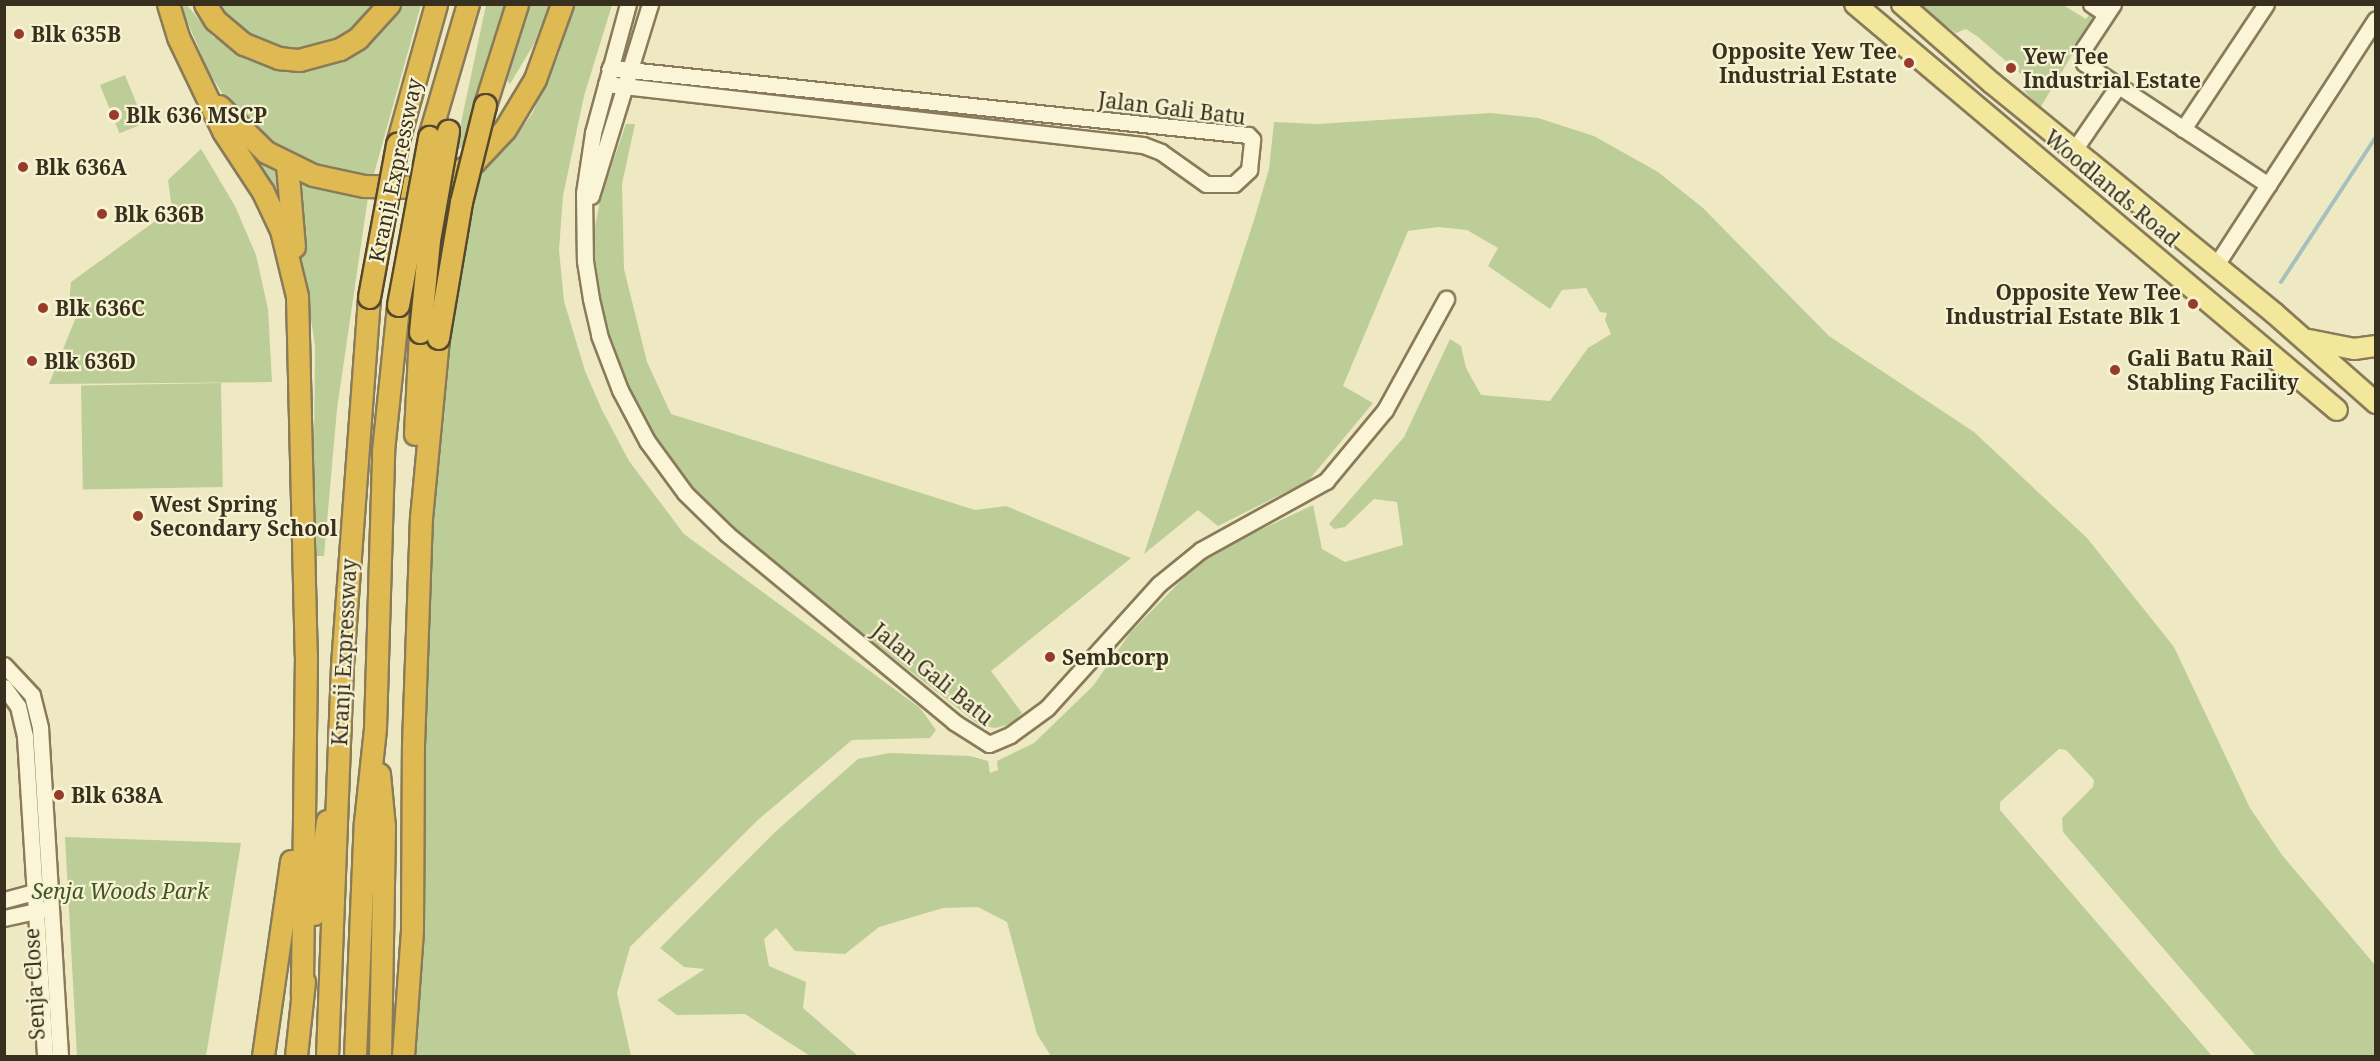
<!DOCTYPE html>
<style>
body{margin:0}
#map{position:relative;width:2380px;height:1061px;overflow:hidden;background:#eee9c3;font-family:"Noto Serif",serif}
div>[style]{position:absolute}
.green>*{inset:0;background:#bdcd97;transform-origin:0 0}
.stream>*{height:4px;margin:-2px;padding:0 2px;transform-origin:2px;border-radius:2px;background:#a5c1be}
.roads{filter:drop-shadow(2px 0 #897b59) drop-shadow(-2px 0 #897b59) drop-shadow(0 2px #897b59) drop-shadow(0 -2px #897b59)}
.minor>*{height:15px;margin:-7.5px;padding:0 7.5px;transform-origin:7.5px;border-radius:7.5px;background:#f9f5d6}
.major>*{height:20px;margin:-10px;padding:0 10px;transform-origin:10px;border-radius:10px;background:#f2e79a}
.highway>*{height:21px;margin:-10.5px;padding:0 10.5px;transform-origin:10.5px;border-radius:10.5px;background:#dfba53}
.bridges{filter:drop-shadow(2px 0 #56482e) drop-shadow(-2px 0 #56482e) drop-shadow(0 2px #56482e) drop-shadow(0 -2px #56482e)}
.highway-bridge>*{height:21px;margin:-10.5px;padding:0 10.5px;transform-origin:10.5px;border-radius:10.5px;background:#dfba53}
.dots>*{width:16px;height:16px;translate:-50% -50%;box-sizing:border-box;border:3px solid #f6f2d2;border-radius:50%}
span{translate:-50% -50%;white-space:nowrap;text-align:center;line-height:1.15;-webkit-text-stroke:4.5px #f6f2d2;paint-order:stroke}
.poi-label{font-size:21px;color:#38301e;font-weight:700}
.left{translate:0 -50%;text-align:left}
.right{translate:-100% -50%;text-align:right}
.street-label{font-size:21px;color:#38301e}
.park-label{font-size:21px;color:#405524;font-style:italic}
.frame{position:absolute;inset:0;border:6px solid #38301e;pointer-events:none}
</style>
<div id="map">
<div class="green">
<i style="clip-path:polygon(180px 5px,187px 5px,214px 38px,228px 25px,212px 5px,421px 5px,372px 181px,317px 168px,271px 145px,228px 102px,210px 74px)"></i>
<i style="clip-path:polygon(486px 5px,508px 5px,462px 147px,455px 151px)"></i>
<i style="clip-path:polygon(524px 5px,549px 5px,534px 44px,510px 84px,502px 74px)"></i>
<i style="clip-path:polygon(573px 5px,612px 5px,584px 96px,563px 196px,559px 250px,564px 301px,585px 371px,602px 410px,629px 461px,684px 534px,920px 708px,936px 730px,930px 738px,852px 740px,759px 819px,630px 947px,617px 993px,631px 1056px,414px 1056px,424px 668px,445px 330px,468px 211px,485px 165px,513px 139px,532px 114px,559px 54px)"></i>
<i style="clip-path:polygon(1918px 5px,2063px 5px,2086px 19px,2091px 12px,2095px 17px,2040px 108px,2021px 87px,2027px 84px,2021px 74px,1978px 37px,1966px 29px,1956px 33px)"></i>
<i style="left:125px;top:75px;width:52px;height:27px;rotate:68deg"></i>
<i style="clip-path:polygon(1491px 113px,1538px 118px,1594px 136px,1658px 172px,1703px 208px,1829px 336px,1974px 432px,2087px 538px,2174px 647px,2250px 808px,2282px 855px,2375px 965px,2376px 1056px,2256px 1056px,2063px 832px,2062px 818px,2093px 787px,2094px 780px,2066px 750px,2059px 749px,2000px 802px,2000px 810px,2212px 1056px,1051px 1056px,1037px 1034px,1007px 922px,978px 907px,943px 908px,879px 927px,845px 954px,795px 951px,776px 928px,764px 939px,769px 966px,806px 982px,803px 1008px,858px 1056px,810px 1056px,745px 1014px,677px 1015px,657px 1000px,705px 969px,684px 967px,660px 948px,775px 832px,858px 759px,890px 753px,970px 756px,988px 761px,990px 773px,998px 770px,997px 761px,1034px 743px,1093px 686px,1130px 633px,1205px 556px,1313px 505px,1322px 549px,1345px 562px,1403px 545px,1397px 502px,1374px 499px,1345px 527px,1334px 529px,1329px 524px,1404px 437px,1450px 339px,1461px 346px,1466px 368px,1481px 395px,1550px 401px,1588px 348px,1611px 334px,1605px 320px,1607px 313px,1600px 312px,1586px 288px,1562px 290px,1550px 309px,1488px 266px,1498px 248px,1467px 230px,1438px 227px,1408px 231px,1343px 386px,1373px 403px,1308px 481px,1218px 526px,1198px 510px,1144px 554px,1255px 217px,1269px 169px,1274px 122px,1317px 124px)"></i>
<i style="clip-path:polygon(626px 124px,635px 124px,622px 184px,624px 269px,647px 362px,671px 414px,975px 510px,1006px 506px,1131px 558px,991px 671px,1022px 713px,1011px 724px,995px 728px,979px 725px,731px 530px,691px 489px,652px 438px,626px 386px,606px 332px,595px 260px,594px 231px,601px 196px)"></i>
<i style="clip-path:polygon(201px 149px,235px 206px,256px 255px,268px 309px,272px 382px,49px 384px,76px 317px,69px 303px,71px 282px,172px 209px,168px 180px)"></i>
<i style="clip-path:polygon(258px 153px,335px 190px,368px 197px,337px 409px,324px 556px,313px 556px,315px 346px,307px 293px,296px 240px,252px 157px)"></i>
<i style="left:221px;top:383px;width:104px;height:140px;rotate:89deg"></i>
<i style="clip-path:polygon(65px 837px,241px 843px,206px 1056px,77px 1056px)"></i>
</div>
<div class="stream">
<i style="left:2281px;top:282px;width:173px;rotate:-56.8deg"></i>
</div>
<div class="roads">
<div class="minor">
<i style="left:628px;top:4px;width:134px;rotate:105.2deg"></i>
<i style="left:593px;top:133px;width:61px;rotate:98.5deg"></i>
<i style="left:584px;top:193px;width:68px;rotate:89.2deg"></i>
<i style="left:585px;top:261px;width:38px;rotate:81deg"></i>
<i style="left:591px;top:299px;width:37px;rotate:77deg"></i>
<i style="left:599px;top:335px;width:59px;rotate:69.1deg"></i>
<i style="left:620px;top:390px;width:58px;rotate:62.1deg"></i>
<i style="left:647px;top:441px;width:64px;rotate:53.8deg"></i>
<i style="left:685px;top:493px;width:59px;rotate:44.3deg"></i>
<i style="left:727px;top:534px;width:295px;rotate:39.6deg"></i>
<i style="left:954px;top:722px;width:41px;rotate:32.2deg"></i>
<i style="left:989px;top:744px;width:23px;rotate:-23deg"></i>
<i style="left:1010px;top:735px;width:46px;rotate:-36.1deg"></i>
<i style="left:1047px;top:708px;width:167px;rotate:-47.9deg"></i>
<i style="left:1159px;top:584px;width:54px;rotate:-39deg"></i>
<i style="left:1201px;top:550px;width:143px;rotate:-28.9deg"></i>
<i style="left:1326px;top:481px;width:92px;rotate:-50.3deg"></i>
<i style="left:1385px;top:410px;width:127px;rotate:-61.2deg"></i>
<i style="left:2091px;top:4px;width:18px;rotate:34deg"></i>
<i style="left:2113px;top:4px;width:53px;rotate:123.4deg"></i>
<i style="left:2084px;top:48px;width:15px;rotate:90deg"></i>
<i style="left:2084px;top:63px;width:221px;rotate:33.5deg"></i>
<i style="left:606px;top:84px;width:540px;rotate:6.48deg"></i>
<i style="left:1143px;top:145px;width:19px;rotate:21deg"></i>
<i style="left:1161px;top:152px;width:55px;rotate:35.4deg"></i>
<i style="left:1206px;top:184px;width:28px"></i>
<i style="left:1234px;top:184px;width:21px;rotate:-43deg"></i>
<i style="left:1249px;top:170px;width:31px;rotate:-84deg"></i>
<i style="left:1252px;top:139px;width:6px;rotate:-135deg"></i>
<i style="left:1248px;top:135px;width:642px;rotate:-174.01deg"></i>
<i style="left:2183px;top:129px;width:150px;rotate:-56.4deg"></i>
<i style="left:2074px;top:150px;width:78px;rotate:-55.5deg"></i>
<i style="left:591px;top:196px;width:201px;rotate:-72.9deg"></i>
<i style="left:2216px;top:265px;width:293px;rotate:-57deg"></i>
<i style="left:4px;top:665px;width:41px;rotate:47deg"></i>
<i style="left:32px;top:695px;width:34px;rotate:76deg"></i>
<i style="left:40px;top:728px;width:329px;rotate:86.5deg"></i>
<i style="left:4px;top:687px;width:24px;rotate:54deg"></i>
<i style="left:18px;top:706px;width:32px;rotate:77deg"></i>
<i style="left:25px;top:737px;width:320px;rotate:86.4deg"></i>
<i style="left:4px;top:900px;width:39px;rotate:-15deg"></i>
<i style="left:4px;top:918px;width:42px;rotate:-12.4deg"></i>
</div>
<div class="major">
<i style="left:1855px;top:4px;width:630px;rotate:40.11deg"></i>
<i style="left:1902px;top:4px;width:120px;rotate:41.3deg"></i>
<i style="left:1992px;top:83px;width:364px;rotate:39.2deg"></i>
<i style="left:2274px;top:313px;width:136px;rotate:41.4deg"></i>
<i style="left:2309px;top:340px;width:46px;rotate:11.3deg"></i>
<i style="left:2354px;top:349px;width:21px;rotate:-8deg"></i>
</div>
<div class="highway">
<i style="left:168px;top:4px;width:34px;rotate:73deg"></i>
<i style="left:178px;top:37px;width:104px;rotate:64.4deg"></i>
<i style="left:223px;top:131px;width:73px;rotate:56.7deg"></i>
<i style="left:263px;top:192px;width:42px;rotate:64.7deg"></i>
<i style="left:281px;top:230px;width:68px;rotate:76.4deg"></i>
<i style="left:297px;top:296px;width:359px;rotate:88.6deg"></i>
<i style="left:306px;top:655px;width:340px;rotate:90.7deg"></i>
<i style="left:205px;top:4px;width:19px;rotate:58deg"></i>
<i style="left:215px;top:20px;width:38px;rotate:40deg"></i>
<i style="left:244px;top:44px;width:38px;rotate:22deg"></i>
<i style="left:279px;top:58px;width:20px;rotate:6deg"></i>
<i style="left:299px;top:60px;width:42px;rotate:-15deg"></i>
<i style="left:340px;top:49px;width:21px;rotate:-31deg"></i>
<i style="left:358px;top:38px;width:46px;rotate:-47.6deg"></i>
<i style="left:485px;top:105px;width:106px;rotate:-72.4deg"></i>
<i style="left:219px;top:106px;width:66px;rotate:44.4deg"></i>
<i style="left:266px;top:152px;width:52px;rotate:26.1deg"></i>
<i style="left:313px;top:175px;width:52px;rotate:12.2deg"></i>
<i style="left:364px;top:186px;width:58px;rotate:1deg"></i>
<i style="left:422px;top:187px;width:19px;rotate:-18deg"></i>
<i style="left:440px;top:181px;width:39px;rotate:-29deg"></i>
<i style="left:474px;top:162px;width:45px;rotate:-46.8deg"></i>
<i style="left:505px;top:129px;width:58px;rotate:-59deg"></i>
<i style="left:535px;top:79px;width:80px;rotate:-70.2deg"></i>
<i style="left:429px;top:137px;width:139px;rotate:-73.7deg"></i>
<i style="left:397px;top:144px;width:145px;rotate:-74.4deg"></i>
<i style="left:287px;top:164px;width:83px;rotate:85.2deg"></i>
<i style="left:415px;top:434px;width:102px;rotate:-87.2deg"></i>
<i style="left:379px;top:774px;width:53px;rotate:84.6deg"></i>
<i style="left:384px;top:827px;width:229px;rotate:91deg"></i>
<i style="left:314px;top:914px;width:94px;rotate:-82deg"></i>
<i style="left:263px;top:1056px;width:197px;rotate:-81.8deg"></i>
<i style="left:296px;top:1056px;width:75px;rotate:-83.9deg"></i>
<i style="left:327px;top:1056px;width:391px;rotate:-87.8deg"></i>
<i style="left:342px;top:665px;width:369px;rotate:-85.8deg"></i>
<i style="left:355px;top:1056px;width:234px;rotate:-87.6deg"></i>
<i style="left:365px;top:822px;width:95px;rotate:-83.9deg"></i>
<i style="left:375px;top:728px;width:277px;rotate:-88.3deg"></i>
<i style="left:383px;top:451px;width:147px;rotate:-84.1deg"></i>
<i style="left:403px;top:1056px;width:127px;rotate:-85.9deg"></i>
<i style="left:412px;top:929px;width:184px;rotate:-89.7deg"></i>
<i style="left:413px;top:745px;width:227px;rotate:-88deg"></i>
<i style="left:421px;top:518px;width:181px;rotate:-84.6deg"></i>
</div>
</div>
<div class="bridges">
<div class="highway-bridge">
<i style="left:369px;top:297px;width:156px;rotate:-79.6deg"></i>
<i style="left:398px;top:305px;width:171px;rotate:-79.5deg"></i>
<i style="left:420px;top:332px;width:92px;rotate:-84.4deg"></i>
<i style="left:429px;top:240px;width:111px;rotate:-80.1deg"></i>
<i style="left:438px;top:338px;width:138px;rotate:-80.4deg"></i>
<i style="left:461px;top:202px;width:100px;rotate:-76.1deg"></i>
</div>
</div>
<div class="dots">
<i style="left:19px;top:34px;background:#983c29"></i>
<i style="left:1909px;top:63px;background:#983c29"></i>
<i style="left:2011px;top:68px;background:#983c29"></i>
<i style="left:114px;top:115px;background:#983c29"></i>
<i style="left:23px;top:167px;background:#983c29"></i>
<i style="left:102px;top:214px;background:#983c29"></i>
<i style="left:2193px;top:304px;background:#983c29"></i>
<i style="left:43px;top:308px;background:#983c29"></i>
<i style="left:32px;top:361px;background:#983c29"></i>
<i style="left:2115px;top:370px;background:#983c29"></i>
<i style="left:138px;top:516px;background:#983c29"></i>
<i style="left:1050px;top:657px;background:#983c29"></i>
<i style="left:59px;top:795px;background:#983c29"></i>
</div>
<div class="poi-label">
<span class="left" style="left:31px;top:34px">Blk 635B</span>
<span class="right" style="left:1897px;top:63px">Opposite Yew Tee<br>Industrial Estate</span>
<span class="left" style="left:2023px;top:68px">Yew Tee<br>Industrial Estate</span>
<span class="left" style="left:126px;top:115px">Blk 636 MSCP</span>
<span class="left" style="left:35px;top:167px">Blk 636A</span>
<span class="left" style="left:114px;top:214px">Blk 636B</span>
<span class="right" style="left:2181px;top:304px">Opposite Yew Tee<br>Industrial Estate Blk 1</span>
<span class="left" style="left:55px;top:308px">Blk 636C</span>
<span class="left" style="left:2127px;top:370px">Gali Batu Rail<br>Stabling Facility</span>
<span class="left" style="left:44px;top:361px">Blk 636D</span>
<span class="left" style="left:150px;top:516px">West Spring<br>Secondary School</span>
<span class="left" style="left:1062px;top:657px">Sembcorp</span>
<span class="left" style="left:71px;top:795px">Blk 638A</span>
</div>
<div class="street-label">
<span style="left:1172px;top:108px;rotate:7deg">Jalan Gali Batu</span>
<span style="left:395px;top:170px;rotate:-78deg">Kranji Expressway</span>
<span style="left:2112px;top:188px;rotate:40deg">Woodlands Road</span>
<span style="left:344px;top:652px;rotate:-87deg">Kranji Expressway</span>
<span style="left:933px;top:674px;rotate:39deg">Jalan Gali Batu</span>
<span style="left:34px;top:984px;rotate:-93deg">Senja Close</span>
</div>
<div class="park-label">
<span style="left:120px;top:891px">Senja Woods Park</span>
</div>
<div class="frame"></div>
</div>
